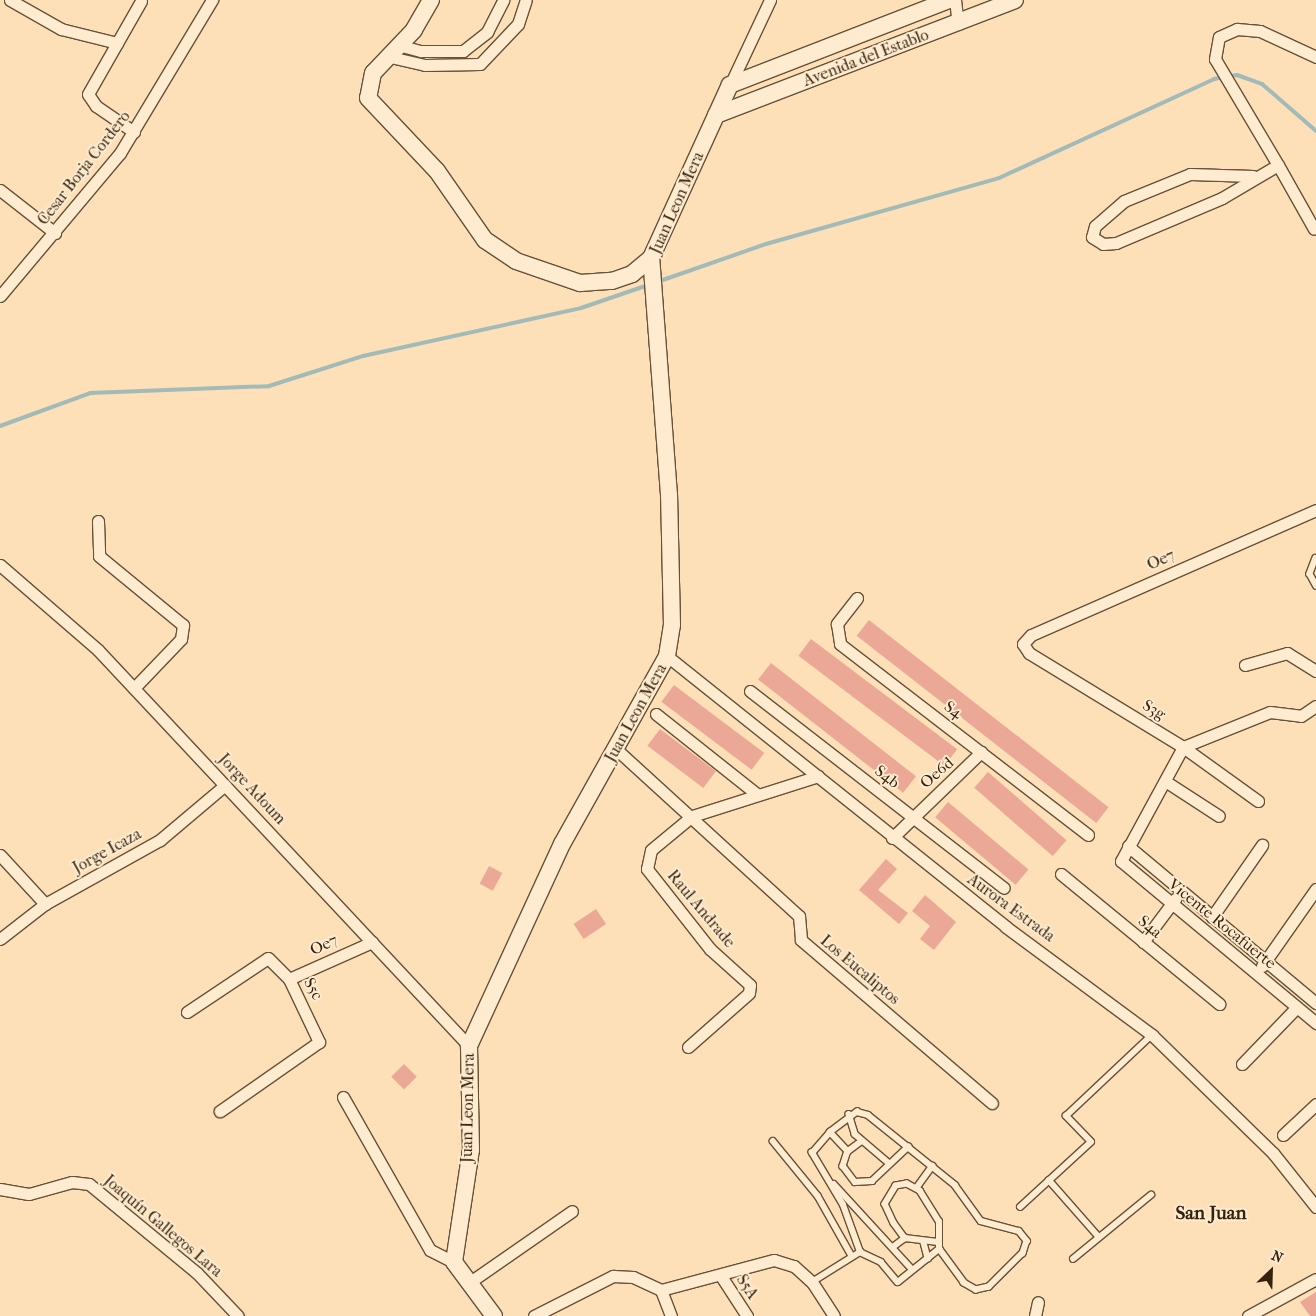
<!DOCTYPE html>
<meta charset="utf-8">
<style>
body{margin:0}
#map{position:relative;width:1316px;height:1316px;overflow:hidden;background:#fde0b7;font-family:"IM FELL French Canon",serif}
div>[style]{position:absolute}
.stream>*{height:4px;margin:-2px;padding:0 2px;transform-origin:2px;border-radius:2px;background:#a2bbb8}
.building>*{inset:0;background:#eca897;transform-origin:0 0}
.roads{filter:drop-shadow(1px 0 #665238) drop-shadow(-1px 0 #665238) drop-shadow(0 1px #665238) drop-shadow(0 -1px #665238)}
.lane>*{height:5.5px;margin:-2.75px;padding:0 2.75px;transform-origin:2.75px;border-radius:2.75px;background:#feebd0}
.street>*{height:11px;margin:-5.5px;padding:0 5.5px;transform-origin:5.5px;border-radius:5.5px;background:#feebd0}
.secondary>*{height:16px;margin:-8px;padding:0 8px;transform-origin:8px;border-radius:8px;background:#feebd0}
span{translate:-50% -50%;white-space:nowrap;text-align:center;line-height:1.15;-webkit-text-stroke:4px #feebd0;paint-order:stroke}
.street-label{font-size:16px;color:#34220d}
.quarter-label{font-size:19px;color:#34220d;font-weight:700}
.north{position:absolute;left:1246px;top:1246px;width:50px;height:50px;-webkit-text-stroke:4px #feebd0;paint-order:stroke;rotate:24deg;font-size:14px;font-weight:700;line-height:20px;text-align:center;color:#34220d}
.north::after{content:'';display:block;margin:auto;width:18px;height:22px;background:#34220d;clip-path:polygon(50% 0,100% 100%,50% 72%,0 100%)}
</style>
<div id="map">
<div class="stream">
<i style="left:657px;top:282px;width:115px;rotate:-19.2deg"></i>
<i style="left:766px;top:244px;width:242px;rotate:-15.8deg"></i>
<i style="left:999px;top:178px;width:237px;rotate:-24.7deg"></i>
<i style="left:1214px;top:79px;width:23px;rotate:-10deg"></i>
<i style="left:1237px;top:75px;width:27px;rotate:20deg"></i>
<i style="left:1262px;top:84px;width:72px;rotate:41deg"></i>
<i style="left:0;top:426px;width:96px;rotate:-20.1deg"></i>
<i style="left:90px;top:393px;width:179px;rotate:-2.2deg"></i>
<i style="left:269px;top:386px;width:99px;rotate:-17.7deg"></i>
<i style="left:363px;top:356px;width:223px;rotate:-12.4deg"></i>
<i style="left:581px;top:308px;width:71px;rotate:-18.9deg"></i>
</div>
<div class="building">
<i style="left:869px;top:620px;width:304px;height:20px;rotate:38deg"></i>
<i style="left:811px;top:639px;width:183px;height:21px;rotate:37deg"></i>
<i style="left:771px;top:663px;width:184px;height:21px;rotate:38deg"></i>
<i style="left:674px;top:685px;width:113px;height:21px;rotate:37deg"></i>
<i style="left:660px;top:729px;width:70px;height:21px;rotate:37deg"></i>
<i style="left:988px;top:772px;width:104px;height:21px;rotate:41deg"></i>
<i style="left:948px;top:802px;width:105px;height:20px;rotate:40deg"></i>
<i style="clip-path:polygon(886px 859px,897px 869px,878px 890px,908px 913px,899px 924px,859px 890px)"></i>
<i style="left:489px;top:866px;width:15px;height:20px;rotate:28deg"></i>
<i style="clip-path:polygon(925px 895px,956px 922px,934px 950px,920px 939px,930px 926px,912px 911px)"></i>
<i style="left:596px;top:909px;width:18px;height:27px;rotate:56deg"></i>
<i style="left:404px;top:1064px;width:18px;height:18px;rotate:45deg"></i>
<i style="clip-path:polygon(1316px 1292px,1316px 1316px,1310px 1316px,1300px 1302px)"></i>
</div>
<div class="roads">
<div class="lane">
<i style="left:1316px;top:558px;width:17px;rotate:111deg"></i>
<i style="left:1310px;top:574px;width:13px;rotate:61deg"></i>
<i style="left:849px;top:1114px;width:21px;rotate:73deg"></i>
<i style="left:855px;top:1134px;width:45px;rotate:40.5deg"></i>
<i style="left:830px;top:1132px;width:26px;rotate:47deg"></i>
<i style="left:848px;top:1151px;width:16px;rotate:108deg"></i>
<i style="left:843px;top:1166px;width:20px;rotate:53deg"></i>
<i style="left:855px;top:1182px;width:17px;rotate:-3deg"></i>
<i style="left:872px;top:1181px;width:50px;rotate:-43.4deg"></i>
<i style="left:773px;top:1141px;width:71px;rotate:50.7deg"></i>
<i style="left:818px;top:1196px;width:69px;rotate:60.5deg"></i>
<i style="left:848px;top:1151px;width:17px;rotate:-36deg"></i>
<i style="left:1049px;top:1180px;width:76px;rotate:48.7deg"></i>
<i style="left:834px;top:1184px;width:115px;rotate:47.5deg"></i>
<i style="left:917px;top:1187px;width:26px;rotate:-54deg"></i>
<i style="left:1020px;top:1207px;width:96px;rotate:-42.5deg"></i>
<i style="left:1091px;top:1142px;width:36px;rotate:-134deg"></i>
<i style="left:1066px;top:1116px;width:118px;rotate:-43.3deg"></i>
<i style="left:924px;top:1243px;width:16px;rotate:75deg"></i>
<i style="left:893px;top:1247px;width:15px;rotate:-37deg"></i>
<i style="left:860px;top:1252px;width:50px;rotate:-109.9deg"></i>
<i style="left:843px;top:1205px;width:61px;rotate:-120.8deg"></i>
<i style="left:812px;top:1153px;width:28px;rotate:-49deg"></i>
<i style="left:830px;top:1132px;width:34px;rotate:-37deg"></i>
<i style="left:857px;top:1112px;width:11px;rotate:15deg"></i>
<i style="left:868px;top:1115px;width:112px;rotate:38.8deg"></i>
<i style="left:955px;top:1185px;width:44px;rotate:54.2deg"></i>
<i style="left:981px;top:1221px;width:39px;rotate:15deg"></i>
<i style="left:1019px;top:1231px;width:13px;rotate:51deg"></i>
<i style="left:1027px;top:1241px;width:13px;rotate:108deg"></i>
<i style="left:1023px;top:1253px;width:48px;rotate:135deg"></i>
<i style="left:989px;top:1287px;width:13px;rotate:167deg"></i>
<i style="left:976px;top:1290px;width:14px;rotate:-150deg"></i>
<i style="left:964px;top:1283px;width:42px;rotate:-126.3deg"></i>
<i style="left:939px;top:1249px;width:27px;rotate:-90deg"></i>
<i style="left:939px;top:1222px;width:36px;rotate:-122deg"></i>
<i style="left:920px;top:1191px;width:15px;rotate:-152deg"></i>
<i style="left:907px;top:1184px;width:11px;rotate:170deg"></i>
<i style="left:896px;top:1186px;width:21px;rotate:121deg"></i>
<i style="left:885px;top:1204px;width:21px;rotate:65deg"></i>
<i style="left:894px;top:1223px;width:19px;rotate:54deg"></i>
<i style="left:905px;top:1238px;width:31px;rotate:7deg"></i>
<i style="left:1073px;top:1259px;width:101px;rotate:-39.4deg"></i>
<i style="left:812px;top:1282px;width:57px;rotate:-32deg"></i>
<i style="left:860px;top:1252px;width:23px;rotate:25deg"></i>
<i style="left:881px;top:1262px;width:26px;rotate:50deg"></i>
<i style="left:898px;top:1282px;width:53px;rotate:-38.8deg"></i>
</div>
<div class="street">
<i style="left:10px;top:0;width:59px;rotate:29.6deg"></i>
<i style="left:61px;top:29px;width:58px;rotate:14deg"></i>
<i style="left:955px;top:0;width:24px;rotate:83deg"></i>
<i style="left:398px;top:45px;width:24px;rotate:15deg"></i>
<i style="left:421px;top:51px;width:42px"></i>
<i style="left:463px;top:51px;width:31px;rotate:-38deg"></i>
<i style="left:487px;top:32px;width:36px;rotate:-63deg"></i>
<i style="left:386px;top:56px;width:40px;rotate:13deg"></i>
<i style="left:425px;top:65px;width:55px;rotate:-1deg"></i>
<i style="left:480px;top:64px;width:55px;rotate:-46.5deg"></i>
<i style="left:518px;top:24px;width:25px;rotate:-72deg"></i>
<i style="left:730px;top:85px;width:94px;rotate:-64.8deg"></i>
<i style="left:134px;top:132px;width:46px;rotate:-145.6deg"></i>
<i style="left:96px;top:106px;width:14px;rotate:-124deg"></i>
<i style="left:88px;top:94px;width:107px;rotate:-60.3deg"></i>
<i style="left:1278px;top:165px;width:73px;rotate:60.6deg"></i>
<i style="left:1253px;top:176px;width:63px;rotate:-178.2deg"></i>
<i style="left:1190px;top:174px;width:71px;rotate:157.8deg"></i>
<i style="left:1124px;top:201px;width:38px;rotate:139deg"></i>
<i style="left:1095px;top:226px;width:11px;rotate:105deg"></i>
<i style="left:1092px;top:237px;width:13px;rotate:32deg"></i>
<i style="left:1103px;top:244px;width:13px;rotate:-4deg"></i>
<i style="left:1116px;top:243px;width:115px;rotate:-23deg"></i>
<i style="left:1222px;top:198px;width:65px;rotate:-30.5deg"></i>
<i style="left:1278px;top:165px;width:123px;rotate:-120.7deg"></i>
<i style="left:1215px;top:59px;width:22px;rotate:-80deg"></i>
<i style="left:1219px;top:37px;width:20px;rotate:-24deg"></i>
<i style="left:1237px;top:29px;width:23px;rotate:5deg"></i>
<i style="left:1260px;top:31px;width:62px;rotate:24.9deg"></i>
<i style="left:0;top:190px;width:70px;rotate:38deg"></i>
<i style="left:0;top:296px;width:187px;rotate:-50deg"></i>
<i style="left:120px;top:153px;width:179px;rotate:-59deg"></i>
<i style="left:1316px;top:510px;width:311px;rotate:156.3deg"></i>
<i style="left:1031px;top:635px;width:12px;rotate:132deg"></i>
<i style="left:1023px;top:644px;width:11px;rotate:56deg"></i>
<i style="left:1029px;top:653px;width:180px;rotate:31.4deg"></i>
<i style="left:1183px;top:747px;width:94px;rotate:-21.9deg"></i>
<i style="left:1270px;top:712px;width:31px;rotate:7deg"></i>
<i style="left:1301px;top:716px;width:18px;rotate:-34deg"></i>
<i style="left:98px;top:521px;width:35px;rotate:88deg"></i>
<i style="left:99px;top:556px;width:109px;rotate:39.4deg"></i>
<i style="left:183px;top:625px;width:14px;rotate:98deg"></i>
<i style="left:181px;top:639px;width:68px;rotate:133.8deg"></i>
<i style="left:0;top:565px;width:130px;rotate:40.9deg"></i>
<i style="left:98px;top:650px;width:543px;rotate:46.87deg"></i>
<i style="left:857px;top:598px;width:33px;rotate:128deg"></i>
<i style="left:837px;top:624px;width:20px;rotate:81deg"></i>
<i style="left:840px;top:644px;width:313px;rotate:37.6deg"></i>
<i style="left:667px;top:656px;width:434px;rotate:38.6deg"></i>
<i style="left:1006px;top:927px;width:182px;rotate:36.5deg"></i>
<i style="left:1152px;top:1035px;width:169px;rotate:44.3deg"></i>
<i style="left:1273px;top:1153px;width:69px;rotate:51.5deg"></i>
<i style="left:1245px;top:665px;width:44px;rotate:-15.9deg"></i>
<i style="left:1287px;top:653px;width:34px;rotate:32deg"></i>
<i style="left:750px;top:691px;width:321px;rotate:37.8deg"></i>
<i style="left:656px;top:714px;width:130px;rotate:38.5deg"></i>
<i style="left:616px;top:749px;width:248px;rotate:42.4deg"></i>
<i style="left:799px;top:916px;width:24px;rotate:85deg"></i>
<i style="left:801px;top:940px;width:251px;rotate:40.5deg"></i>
<i style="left:1165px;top:781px;width:64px;rotate:32.9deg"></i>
<i style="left:1258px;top:801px;width:92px;rotate:-144.2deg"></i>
<i style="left:1183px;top:747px;width:130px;rotate:118.5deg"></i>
<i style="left:1121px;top:861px;width:254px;rotate:39.7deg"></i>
<i style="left:892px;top:838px;width:124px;rotate:-44deg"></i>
<i style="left:1128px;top:846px;width:245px;rotate:39.9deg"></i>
<i style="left:0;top:855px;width:67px;rotate:47.4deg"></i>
<i style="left:1061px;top:874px;width:205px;rotate:39.4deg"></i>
<i style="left:1212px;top:917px;width:88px;rotate:-55.2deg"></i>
<i style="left:0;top:939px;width:57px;rotate:-37.9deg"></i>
<i style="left:45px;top:904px;width:132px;rotate:-29.1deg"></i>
<i style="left:160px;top:840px;width:85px;rotate:-40.2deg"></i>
<i style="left:1143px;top:942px;width:54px;rotate:-53.3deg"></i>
<i style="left:1262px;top:966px;width:94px;rotate:-55deg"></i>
<i style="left:289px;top:979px;width:91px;rotate:-24deg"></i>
<i style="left:187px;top:1012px;width:97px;rotate:-33.7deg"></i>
<i style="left:268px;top:958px;width:30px;rotate:45deg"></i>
<i style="left:289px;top:979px;width:70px;rotate:64.5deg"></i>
<i style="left:319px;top:1042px;width:121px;rotate:145.1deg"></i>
<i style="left:688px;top:1047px;width:81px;rotate:-41.5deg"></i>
<i style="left:749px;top:993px;width:8px;rotate:-83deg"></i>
<i style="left:750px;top:985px;width:54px;rotate:-138deg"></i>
<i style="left:710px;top:949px;width:102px;rotate:-128.2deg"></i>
<i style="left:647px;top:869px;width:19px;rotate:-78deg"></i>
<i style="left:651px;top:850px;width:53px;rotate:-39.7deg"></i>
<i style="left:692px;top:816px;width:132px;rotate:-17.6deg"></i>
<i style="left:1242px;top:1064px;width:79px;rotate:-46deg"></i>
<i style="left:343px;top:1097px;width:176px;rotate:60.4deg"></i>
<i style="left:430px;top:1250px;width:27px;rotate:27deg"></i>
<i style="left:1283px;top:1135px;width:45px;rotate:-43.2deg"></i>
<i style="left:0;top:1189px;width:29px;rotate:10deg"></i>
<i style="left:29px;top:1194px;width:45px;rotate:-15.6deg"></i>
<i style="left:72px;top:1182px;width:17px;rotate:7deg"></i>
<i style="left:89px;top:1184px;width:140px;rotate:39.5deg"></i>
<i style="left:197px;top:1273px;width:59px;rotate:46.4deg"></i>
<i style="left:721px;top:1276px;width:48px;rotate:57deg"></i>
<i style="left:470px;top:1282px;width:124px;rotate:-34.8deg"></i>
<i style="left:661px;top:1290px;width:28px;rotate:69deg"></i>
<i style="left:534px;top:1316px;width:89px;rotate:-26.9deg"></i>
<i style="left:613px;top:1276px;width:20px;rotate:3deg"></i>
<i style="left:633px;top:1277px;width:31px;rotate:25deg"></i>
<i style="left:661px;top:1290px;width:117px;rotate:-14.9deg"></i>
<i style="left:774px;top:1260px;width:21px;rotate:17deg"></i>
<i style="left:794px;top:1266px;width:24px;rotate:42deg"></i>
<i style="left:812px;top:1282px;width:40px;rotate:57.1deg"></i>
<i style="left:1035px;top:1316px;width:14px;rotate:-78deg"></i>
<i style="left:1248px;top:1316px;width:77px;rotate:-28.6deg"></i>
</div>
<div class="secondary">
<i style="left:431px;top:0;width:34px;rotate:120deg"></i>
<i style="left:414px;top:30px;width:59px;rotate:133.6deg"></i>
<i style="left:373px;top:73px;width:25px;rotate:101deg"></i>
<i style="left:368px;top:98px;width:100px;rotate:46.6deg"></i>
<i style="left:437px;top:171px;width:84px;rotate:55.2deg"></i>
<i style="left:485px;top:240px;width:37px;rotate:34deg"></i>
<i style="left:516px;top:261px;width:68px;rotate:19deg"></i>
<i style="left:580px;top:283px;width:32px;rotate:-4deg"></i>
<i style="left:612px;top:281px;width:21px;rotate:-19deg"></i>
<i style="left:632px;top:274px;width:25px;rotate:-40deg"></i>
<i style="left:716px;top:115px;width:320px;rotate:-21deg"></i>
<i style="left:494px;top:1316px;width:67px;rotate:-126.5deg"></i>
<i style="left:454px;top:1262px;width:113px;rotate:-81.4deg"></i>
<i style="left:471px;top:1150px;width:104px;rotate:-91.1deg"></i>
<i style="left:469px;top:1046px;width:222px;rotate:-65.3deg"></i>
<i style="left:562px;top:844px;width:215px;rotate:-60.8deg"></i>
<i style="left:667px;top:656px;width:31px;rotate:-81deg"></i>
<i style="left:672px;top:625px;width:130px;rotate:-91.3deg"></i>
<i style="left:669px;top:495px;width:238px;rotate:-94.3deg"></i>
<i style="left:651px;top:258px;width:190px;rotate:-65.5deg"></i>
<i style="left:730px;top:85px;width:235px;rotate:-21.2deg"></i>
</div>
</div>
<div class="street-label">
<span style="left:866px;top:58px;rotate:-21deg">Avenida del Establo</span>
<span style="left:84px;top:168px;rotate:-52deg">Cesar Borja Cordero</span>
<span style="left:677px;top:203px;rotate:-66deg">Juan Leon Mera</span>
<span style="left:1161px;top:560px;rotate:-24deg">Oe7</span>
<span style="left:953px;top:710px;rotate:37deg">S4</span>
<span style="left:1154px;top:710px;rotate:31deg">S3g</span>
<span style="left:636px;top:713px;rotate:-61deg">Juan Leon Mera</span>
<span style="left:937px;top:773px;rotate:-41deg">Oe6d</span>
<span style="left:887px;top:777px;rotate:38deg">S4b</span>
<span style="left:252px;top:789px;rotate:47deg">Jorge Adoum</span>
<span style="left:107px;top:851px;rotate:-29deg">Jorge Icaza</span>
<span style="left:1011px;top:908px;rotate:36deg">Aurora Estrada</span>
<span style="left:701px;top:909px;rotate:50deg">Raul Andrade</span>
<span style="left:1222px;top:924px;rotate:39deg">Vicente Rocafuerte</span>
<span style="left:1150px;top:927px;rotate:40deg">S4a</span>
<span style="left:324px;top:945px;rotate:-24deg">Oe7</span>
<span style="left:860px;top:970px;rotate:40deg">Los Eucaliptos</span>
<span style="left:313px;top:989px;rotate:62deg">S5c</span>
<span style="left:468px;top:1108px;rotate:-89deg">Juan Leon Mera</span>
<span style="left:163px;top:1226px;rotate:40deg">Joaquín Gallegos Lara</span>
<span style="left:747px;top:1287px;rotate:57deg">S5A</span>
</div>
<div class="quarter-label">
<span style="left:1211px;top:1214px">San Juan</span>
</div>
<div class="north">N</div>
</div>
